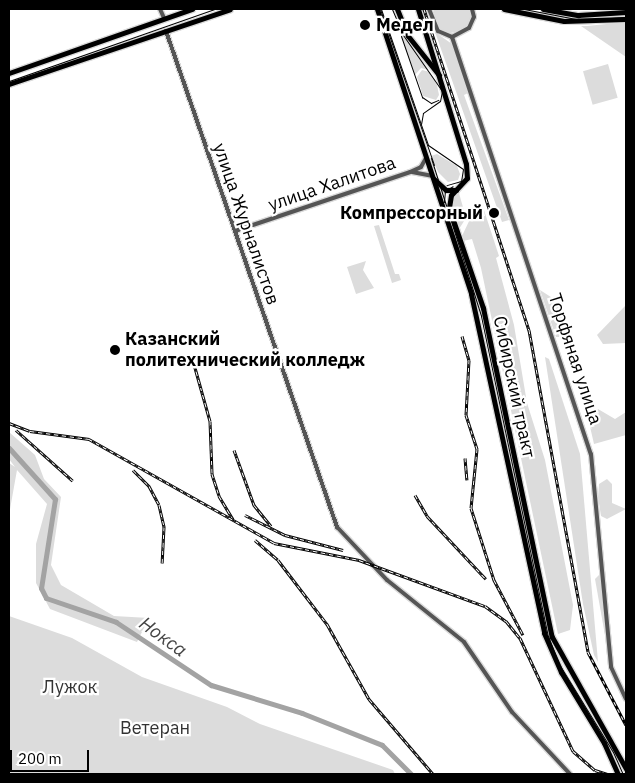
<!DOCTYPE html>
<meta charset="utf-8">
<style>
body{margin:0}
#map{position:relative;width:635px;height:783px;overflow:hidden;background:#fff;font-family:"IBM Plex Sans",sans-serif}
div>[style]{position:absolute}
.green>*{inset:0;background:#dcdcdc;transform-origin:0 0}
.river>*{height:5px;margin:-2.5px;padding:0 2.5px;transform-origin:2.5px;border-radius:2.5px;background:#a3a3a3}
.roads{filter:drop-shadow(1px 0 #dbdbdb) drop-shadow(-1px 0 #dbdbdb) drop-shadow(0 1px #dbdbdb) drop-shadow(0 -1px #dbdbdb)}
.minor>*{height:4px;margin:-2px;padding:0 2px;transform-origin:2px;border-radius:2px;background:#555}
.major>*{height:5px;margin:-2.5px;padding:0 2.5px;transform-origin:2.5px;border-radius:2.5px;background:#000}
.tram>*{height:1px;margin:-0.5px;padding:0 0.5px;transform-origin:0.5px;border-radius:0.5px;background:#000}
.rail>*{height:3px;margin-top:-1.5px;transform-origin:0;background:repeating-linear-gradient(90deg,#fff 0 4px,#000 0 8px);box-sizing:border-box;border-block:1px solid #000}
.dots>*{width:14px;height:14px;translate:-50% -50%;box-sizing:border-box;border:2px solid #fff;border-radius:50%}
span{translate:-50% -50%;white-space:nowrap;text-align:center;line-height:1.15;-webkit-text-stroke:4.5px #fff;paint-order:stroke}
.poi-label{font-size:18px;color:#000;font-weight:700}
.left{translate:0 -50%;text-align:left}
.right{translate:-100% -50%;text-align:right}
.street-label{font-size:18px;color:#000}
.park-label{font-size:18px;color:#333}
.water-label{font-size:19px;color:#444;font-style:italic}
.frame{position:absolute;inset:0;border:10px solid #000;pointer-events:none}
.scale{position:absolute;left:10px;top:750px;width:79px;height:22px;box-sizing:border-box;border:2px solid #000;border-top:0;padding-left:6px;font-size:15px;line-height:18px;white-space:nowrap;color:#000;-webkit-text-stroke:4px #fff;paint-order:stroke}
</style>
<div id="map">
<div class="green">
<i style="clip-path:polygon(433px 9px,469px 9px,472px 22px,466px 29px,447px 34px,439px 31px)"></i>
<i style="clip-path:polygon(626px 22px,626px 57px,581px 26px,587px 26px)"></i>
<i style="clip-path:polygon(435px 32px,452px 44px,468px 93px,464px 95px,509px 220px,502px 222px)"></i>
<i style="clip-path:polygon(400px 33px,417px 52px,429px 70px,421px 68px,415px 75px)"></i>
<i style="left:608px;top:64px;width:35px;height:26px;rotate:74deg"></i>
<i style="clip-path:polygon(422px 70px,430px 72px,437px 85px,439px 95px,436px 100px,423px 96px,417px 77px)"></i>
<i style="clip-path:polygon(437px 154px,457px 166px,460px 174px,458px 180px,448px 182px,438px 172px,431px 156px)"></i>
<i style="clip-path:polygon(459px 193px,466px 218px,459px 229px,450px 206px,453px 196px)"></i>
<i style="clip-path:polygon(482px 204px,499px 256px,496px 258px,514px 325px,527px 403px,545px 460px,573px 605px,570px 630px,558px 634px,481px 268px,472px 239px,463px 241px,462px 236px,471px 217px,485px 216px)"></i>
<i style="clip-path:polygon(379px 225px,395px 274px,399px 274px,401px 280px,392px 283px,374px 226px)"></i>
<i style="clip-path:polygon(366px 261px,363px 270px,374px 288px,356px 294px,347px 267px)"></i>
<i style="clip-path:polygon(540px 290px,554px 299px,568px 324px,559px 337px,556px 337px)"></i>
<i style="clip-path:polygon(626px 305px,626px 343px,603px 344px,597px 335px)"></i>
<i style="clip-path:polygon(545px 357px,549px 359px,580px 454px,598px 662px,594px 655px,583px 604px)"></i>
<i style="clip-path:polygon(598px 409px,615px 419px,626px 412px,626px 435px,594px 444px,588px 418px)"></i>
<i style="clip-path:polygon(9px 432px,35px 455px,44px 479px,61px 497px,51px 565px,61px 585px,114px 616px,149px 618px,137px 642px,50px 609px,36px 583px,36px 544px,47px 504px,17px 470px,9px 515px,9px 463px,15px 467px,9px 459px)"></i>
<i style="clip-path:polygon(607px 479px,612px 484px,612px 503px,626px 509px,607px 519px,601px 516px,598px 497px,599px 484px)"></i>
<i style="clip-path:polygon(601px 573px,607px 640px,606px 641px,595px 579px)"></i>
<i style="clip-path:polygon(9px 616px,72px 638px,142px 677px,227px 707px,260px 724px,393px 770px,395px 774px,9px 774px)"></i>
</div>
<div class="river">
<i style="left:9px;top:448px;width:69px;rotate:48deg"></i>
<i style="left:55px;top:499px;width:90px;rotate:98.9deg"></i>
<i style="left:41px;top:588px;width:11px;rotate:63deg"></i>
<i style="left:46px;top:598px;width:74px;rotate:18.9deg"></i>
<i style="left:116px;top:622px;width:114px;rotate:33.6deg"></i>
<i style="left:211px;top:685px;width:95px;rotate:17.1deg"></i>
<i style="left:302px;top:713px;width:86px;rotate:21.8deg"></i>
<i style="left:382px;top:745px;width:41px;rotate:45deg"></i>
</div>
<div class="roads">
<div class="minor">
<i style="left:160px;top:9px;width:10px;rotate:66deg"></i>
<i style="left:429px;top:9px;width:24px;rotate:68deg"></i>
<i style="left:438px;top:31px;width:15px;rotate:23deg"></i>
<i style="left:452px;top:37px;width:19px;rotate:-28deg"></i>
<i style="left:469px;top:28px;width:12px;rotate:-66deg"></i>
<i style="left:474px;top:17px;width:8px;rotate:-104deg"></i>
<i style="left:166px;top:31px;width:525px;rotate:70.98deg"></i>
<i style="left:337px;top:527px;width:73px;rotate:46.7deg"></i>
<i style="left:387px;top:580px;width:99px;rotate:38.8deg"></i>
<i style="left:464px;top:642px;width:85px;rotate:55.6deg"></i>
<i style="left:512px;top:712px;width:85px;rotate:46.9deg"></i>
<i style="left:452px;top:37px;width:440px;rotate:71.6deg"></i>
<i style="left:591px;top:454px;width:214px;rotate:84.6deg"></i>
<i style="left:611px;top:667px;width:35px;rotate:65deg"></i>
<i style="left:412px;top:172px;width:20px;rotate:11deg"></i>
<i style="left:235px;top:231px;width:185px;rotate:-18.6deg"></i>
<i style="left:410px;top:172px;width:12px;rotate:-24deg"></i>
<i style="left:421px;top:167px;width:10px;rotate:-61deg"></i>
</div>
<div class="major">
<i style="left:377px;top:9px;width:300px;rotate:71.7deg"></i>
<i style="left:471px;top:294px;width:347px;rotate:77.8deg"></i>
<i style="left:544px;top:633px;width:43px;rotate:66.4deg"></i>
<i style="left:561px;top:672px;width:83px;rotate:58.8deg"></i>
<i style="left:604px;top:743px;width:34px;rotate:66deg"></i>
<i style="left:397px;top:9px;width:29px;rotate:68deg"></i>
<i style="left:408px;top:36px;width:50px;rotate:51.5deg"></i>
<i style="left:418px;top:9px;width:162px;rotate:72.8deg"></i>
<i style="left:466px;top:164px;width:14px;rotate:86deg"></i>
<i style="left:467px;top:178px;width:23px;rotate:133deg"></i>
<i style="left:451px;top:195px;width:13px;rotate:99deg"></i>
<i style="left:449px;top:208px;width:106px;rotate:71.2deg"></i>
<i style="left:483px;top:308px;width:336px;rotate:78.2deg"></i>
<i style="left:552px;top:637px;width:151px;rotate:60.7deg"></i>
<i style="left:504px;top:9px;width:61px;rotate:11.3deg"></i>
<i style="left:564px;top:21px;width:62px;rotate:-1.8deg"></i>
<i style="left:543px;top:9px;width:36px;rotate:10deg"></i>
<i style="left:578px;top:15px;width:48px;rotate:-3.6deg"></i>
<i style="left:9px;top:73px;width:194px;rotate:-19.3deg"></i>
<i style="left:9px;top:84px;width:233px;rotate:-18.7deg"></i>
<i style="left:434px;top:179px;width:16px;rotate:43deg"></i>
<i style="left:446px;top:190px;width:10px"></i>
</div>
</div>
<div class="tram">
<i style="left:380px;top:9px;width:165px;rotate:70.9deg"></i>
<i style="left:381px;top:9px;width:144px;rotate:70.9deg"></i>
<i style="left:428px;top:145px;width:42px;rotate:34.4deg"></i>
<i style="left:463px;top:169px;width:12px;rotate:99deg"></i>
<i style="left:461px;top:181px;width:15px;rotate:164deg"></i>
<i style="left:392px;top:9px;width:28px;rotate:67deg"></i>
<i style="left:403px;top:35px;width:68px;rotate:55.1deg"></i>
<i style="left:442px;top:91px;width:10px;rotate:101deg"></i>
<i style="left:440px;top:101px;width:21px;rotate:145deg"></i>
<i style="left:423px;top:113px;width:11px;rotate:100deg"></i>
<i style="left:524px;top:9px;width:58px;rotate:10.9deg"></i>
<i style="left:581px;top:20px;width:45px;rotate:-3.8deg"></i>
<i style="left:401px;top:36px;width:65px;rotate:71deg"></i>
<i style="left:422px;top:97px;width:11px;rotate:34deg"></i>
<i style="left:431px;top:103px;width:8px;rotate:-23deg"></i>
<i style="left:9px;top:81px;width:218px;rotate:-19.3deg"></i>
<i style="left:431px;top:158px;width:166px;rotate:72.4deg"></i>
<i style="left:481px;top:316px;width:327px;rotate:78.2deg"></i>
<i style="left:548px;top:636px;width:30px;rotate:69deg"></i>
<i style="left:559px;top:664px;width:103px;rotate:58.5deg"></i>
<i style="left:613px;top:752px;width:24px;rotate:66deg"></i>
<i style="left:444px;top:202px;width:11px;rotate:-85deg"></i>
<i style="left:445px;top:191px;width:9px;rotate:-32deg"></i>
</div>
<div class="rail">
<i style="left:424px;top:9px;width:338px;rotate:71.9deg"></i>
<i style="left:529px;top:330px;width:327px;rotate:79.6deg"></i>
<i style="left:588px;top:652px;width:82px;rotate:62.5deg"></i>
<i style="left:462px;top:336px;width:25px;rotate:74deg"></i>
<i style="left:469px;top:360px;width:55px;rotate:93.1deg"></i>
<i style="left:466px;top:415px;width:36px;rotate:72deg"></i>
<i style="left:477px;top:449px;width:59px;rotate:95.8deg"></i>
<i style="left:471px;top:508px;width:76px;rotate:72.3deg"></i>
<i style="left:494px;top:580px;width:62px;rotate:62.2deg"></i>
<i style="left:194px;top:364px;width:59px;rotate:74.3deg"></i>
<i style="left:210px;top:421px;width:53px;rotate:87.8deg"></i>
<i style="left:212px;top:474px;width:23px;rotate:72deg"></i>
<i style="left:219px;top:496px;width:27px;rotate:59deg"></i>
<i style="left:9px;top:423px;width:22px;rotate:21deg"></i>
<i style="left:30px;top:431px;width:60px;rotate:7.7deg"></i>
<i style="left:89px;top:439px;width:212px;rotate:29.3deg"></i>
<i style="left:274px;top:543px;width:87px;rotate:11.3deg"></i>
<i style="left:359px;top:560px;width:134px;rotate:20.1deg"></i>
<i style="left:485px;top:606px;width:26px;rotate:36deg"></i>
<i style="left:506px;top:621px;width:22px;rotate:51deg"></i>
<i style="left:520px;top:638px;width:125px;rotate:64.9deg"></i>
<i style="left:573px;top:751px;width:29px;rotate:41deg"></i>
<i style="left:595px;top:770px;width:13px;rotate:18deg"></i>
<i style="left:16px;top:430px;width:76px;rotate:41.8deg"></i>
<i style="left:234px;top:450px;width:59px;rotate:70deg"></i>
<i style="left:254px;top:505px;width:27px;rotate:51deg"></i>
<i style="left:465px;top:458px;width:22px;rotate:85deg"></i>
<i style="left:133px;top:470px;width:23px;rotate:45deg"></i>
<i style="left:149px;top:486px;width:21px;rotate:62deg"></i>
<i style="left:159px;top:505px;width:23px;rotate:77deg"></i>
<i style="left:164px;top:527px;width:36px;rotate:93deg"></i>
<i style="left:415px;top:495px;width:24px;rotate:60deg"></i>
<i style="left:427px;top:516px;width:86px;rotate:46.9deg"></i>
<i style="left:245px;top:515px;width:45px;rotate:26.6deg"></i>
<i style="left:285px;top:535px;width:60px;rotate:14.5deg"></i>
<i style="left:255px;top:540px;width:30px;rotate:41deg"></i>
<i style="left:278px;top:560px;width:81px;rotate:52.6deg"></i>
<i style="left:327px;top:624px;width:86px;rotate:60.8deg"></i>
<i style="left:369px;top:699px;width:99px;rotate:49.5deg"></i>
</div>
<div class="dots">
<i style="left:365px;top:25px;background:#000"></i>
<i style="left:494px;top:213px;background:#000"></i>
<i style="left:115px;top:350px;background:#000"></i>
</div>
<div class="poi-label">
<span class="left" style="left:376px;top:25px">Медел</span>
<span class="right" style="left:483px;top:213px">Компрессорный</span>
<span class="left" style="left:125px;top:350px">Казанский<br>политехнический колледж</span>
</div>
<div class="street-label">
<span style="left:332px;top:184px;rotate:-19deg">улица Халитова</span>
<span style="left:246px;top:224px;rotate:71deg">улица Журналистов</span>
<span style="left:575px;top:359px;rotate:72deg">Торфяная улица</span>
<span style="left:514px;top:387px;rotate:78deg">Сибирский тракт</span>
</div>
<div class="park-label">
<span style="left:70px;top:687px">Лужок</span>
<span style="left:155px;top:728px">Ветеран</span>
</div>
<div class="water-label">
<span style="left:163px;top:637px;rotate:36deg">Нокса</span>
</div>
<div class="frame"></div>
<div class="scale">200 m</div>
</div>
